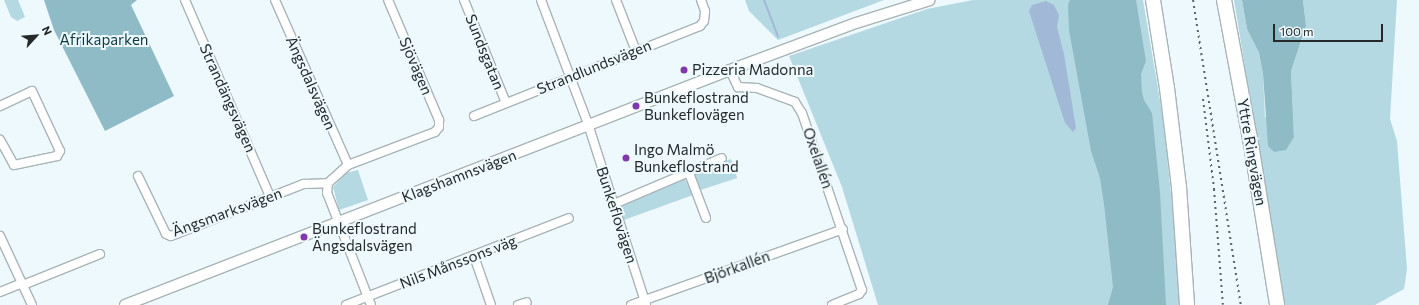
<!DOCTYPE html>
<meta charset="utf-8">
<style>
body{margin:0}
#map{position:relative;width:1419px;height:305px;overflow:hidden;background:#edf9fc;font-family:Commissioner,sans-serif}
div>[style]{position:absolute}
.green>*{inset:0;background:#b5d9e2;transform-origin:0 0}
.forest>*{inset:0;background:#8fbbc6}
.water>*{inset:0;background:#a1b9d6}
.stream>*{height:2px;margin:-1px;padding:0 1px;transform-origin:1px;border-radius:1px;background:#a1b9d6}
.roads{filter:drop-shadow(1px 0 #a9b4b7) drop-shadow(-1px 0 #a9b4b7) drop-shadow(0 1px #a9b4b7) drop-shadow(0 -1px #a9b4b7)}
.minor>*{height:8px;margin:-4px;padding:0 4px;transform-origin:4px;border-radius:4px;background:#fff}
.tertiary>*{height:10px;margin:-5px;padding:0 5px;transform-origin:5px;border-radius:5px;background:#fff}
.motorway>*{height:14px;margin:-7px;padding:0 7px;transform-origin:7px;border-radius:7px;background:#fff}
.rail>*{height:2px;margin-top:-1px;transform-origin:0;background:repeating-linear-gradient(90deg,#5c6364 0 2px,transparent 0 6px)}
.dots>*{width:11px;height:11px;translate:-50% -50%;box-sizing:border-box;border:2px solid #edf9fc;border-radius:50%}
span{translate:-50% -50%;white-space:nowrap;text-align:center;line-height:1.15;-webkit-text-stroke:4px #edf9fc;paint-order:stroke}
.park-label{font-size:15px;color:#0e3840}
.street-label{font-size:15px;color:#25292a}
.poi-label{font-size:15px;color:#25292a}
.left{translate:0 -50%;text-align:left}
.north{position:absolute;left:16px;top:16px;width:40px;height:40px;-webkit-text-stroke:3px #edf9fc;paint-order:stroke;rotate:64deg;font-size:11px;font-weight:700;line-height:16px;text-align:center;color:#25292a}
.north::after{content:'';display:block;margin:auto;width:14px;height:18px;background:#25292a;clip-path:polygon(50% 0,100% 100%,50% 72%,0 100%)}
.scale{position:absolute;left:1273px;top:24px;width:110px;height:18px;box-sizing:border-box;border:2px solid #25292a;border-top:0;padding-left:5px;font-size:12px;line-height:14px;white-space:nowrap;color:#25292a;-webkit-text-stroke:3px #edf9fc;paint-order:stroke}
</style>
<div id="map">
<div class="green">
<i style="clip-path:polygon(4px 0,18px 0,25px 17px,17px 21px,11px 17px)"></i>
<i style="clip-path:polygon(745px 0,884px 0,778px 40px,749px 11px)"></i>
<i style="clip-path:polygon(973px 0,1143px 0,1163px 118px,1173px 213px,1180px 305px,878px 305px,842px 187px,789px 56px,927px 9px)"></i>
<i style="clip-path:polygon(1234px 0,1242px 0,1247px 29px,1259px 53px,1263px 74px,1265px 117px,1294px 137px,1291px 71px,1306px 26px,1303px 0,1397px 0,1390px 119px,1397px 141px,1407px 269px,1404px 289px,1375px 305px,1284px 305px)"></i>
<i style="left:731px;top:159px;width:20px;height:41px;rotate:72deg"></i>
<i style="clip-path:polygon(358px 170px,368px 200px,339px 210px,333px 187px,346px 173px)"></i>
<i style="clip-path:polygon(685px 179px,693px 195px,624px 220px,619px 206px)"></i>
</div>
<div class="forest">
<i style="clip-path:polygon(44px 0,137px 0,131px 5px,174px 96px,105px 131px,54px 30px)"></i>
<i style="clip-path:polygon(1070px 0,1136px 0,1146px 61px,1141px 74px,1142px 92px,1144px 100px,1152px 113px,1160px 192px,1166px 305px,1108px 305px,1113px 287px,1104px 204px,1100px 178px,1091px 151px,1069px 30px,1068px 4px)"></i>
<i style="clip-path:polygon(1242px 0,1303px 0,1306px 26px,1291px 71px,1294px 137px,1286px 150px,1274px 152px,1268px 146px,1263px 74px,1259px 53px,1247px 29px)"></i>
</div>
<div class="water">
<i style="clip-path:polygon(1046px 1px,1054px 5px,1059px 15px,1057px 27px,1064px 54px,1076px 128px,1073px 132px,1065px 123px,1029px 11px,1032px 5px)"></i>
</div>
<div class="stream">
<i style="left:764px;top:0;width:39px;rotate:69deg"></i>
</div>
<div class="roads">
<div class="minor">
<i style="left:185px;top:0;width:214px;rotate:66.6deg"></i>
<i style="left:275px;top:0;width:180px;rotate:66.1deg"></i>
<i style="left:464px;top:0;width:111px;rotate:67.8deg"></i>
<i style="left:541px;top:0;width:133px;rotate:69.2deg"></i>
<i style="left:588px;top:124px;width:190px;rotate:72.2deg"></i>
<i style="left:616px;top:0;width:55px;rotate:68.6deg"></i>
<i style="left:730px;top:70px;width:19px;rotate:65deg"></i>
<i style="left:738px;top:87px;width:19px;rotate:3deg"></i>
<i style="left:757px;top:88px;width:40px;rotate:20.2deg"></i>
<i style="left:795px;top:102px;width:13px;rotate:58deg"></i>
<i style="left:802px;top:113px;width:187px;rotate:71.3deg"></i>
<i style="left:862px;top:290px;width:5px;rotate:127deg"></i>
<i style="left:859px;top:294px;width:29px;rotate:158deg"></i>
<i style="left:0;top:106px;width:35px;rotate:-25deg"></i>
<i style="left:32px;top:91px;width:66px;rotate:65deg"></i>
<i style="left:60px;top:151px;width:6px;rotate:121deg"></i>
<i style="left:57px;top:156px;width:44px;rotate:168.2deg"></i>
<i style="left:14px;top:165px;width:29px;rotate:-119deg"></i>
<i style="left:474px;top:116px;width:243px;rotate:-21.7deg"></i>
<i style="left:700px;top:26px;width:6px;rotate:-51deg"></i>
<i style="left:704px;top:21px;width:10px;rotate:-84deg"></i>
<i style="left:705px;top:11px;width:12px;rotate:-110deg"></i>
<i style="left:689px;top:173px;width:48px;rotate:69.3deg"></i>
<i style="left:138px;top:176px;width:64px;rotate:64.2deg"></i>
<i style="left:166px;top:234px;width:5px;rotate:22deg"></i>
<i style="left:171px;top:236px;width:143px;rotate:-21.4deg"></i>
<i style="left:304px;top:184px;width:24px;rotate:-2deg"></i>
<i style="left:614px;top:204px;width:117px;rotate:-23.1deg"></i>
<i style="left:0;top:236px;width:76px;rotate:65.1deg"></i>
<i style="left:474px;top:256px;width:52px;rotate:70.9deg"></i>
<i style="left:23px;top:285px;width:83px;rotate:-21.9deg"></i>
<i style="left:0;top:292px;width:24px;rotate:-22deg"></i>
<i style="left:346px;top:305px;width:239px;rotate:-21.3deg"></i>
<i style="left:371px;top:305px;width:120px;rotate:-111.4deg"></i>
<i style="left:327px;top:193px;width:10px;rotate:-84deg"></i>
<i style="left:328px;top:183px;width:27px;rotate:-42deg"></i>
<i style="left:348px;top:165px;width:93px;rotate:-20.8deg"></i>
<i style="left:435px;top:132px;width:6px;rotate:-51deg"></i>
<i style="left:439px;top:127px;width:7px;rotate:-90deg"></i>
<i style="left:439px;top:120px;width:130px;rotate:-113deg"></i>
<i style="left:518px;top:305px;width:9px;rotate:-18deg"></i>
<i style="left:631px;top:305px;width:225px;rotate:-19.7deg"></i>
</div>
<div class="tertiary">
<i style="left:125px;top:305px;width:649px;rotate:-21.23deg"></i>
<i style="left:730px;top:70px;width:134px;rotate:-20.5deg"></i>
<i style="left:856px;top:23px;width:77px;rotate:-17.3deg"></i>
</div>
<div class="motorway">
<i style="left:1153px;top:0;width:89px;rotate:81deg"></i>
<i style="left:1167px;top:88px;width:100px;rotate:83.1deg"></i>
<i style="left:1179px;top:187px;width:118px;rotate:86.1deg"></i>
<i style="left:1224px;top:0;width:153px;rotate:79.4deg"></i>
<i style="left:1252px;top:150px;width:157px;rotate:80.8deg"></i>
</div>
</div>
<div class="rail">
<i style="left:1193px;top:0;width:309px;rotate:81.1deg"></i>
<i style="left:1203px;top:99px;width:91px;rotate:83deg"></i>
<i style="left:1214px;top:189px;width:116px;rotate:85.6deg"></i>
</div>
<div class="dots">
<i style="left:684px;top:70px;background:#8138aa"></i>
<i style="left:636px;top:106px;background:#8138aa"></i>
<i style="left:626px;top:158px;background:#8138aa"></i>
<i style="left:304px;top:237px;background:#8138aa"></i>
</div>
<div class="park-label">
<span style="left:104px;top:40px">Afrikaparken</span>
</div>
<div class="street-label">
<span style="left:485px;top:52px;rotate:68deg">Sundsgatan</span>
<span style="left:416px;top:66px;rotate:67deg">Sjövägen</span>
<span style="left:594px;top:67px;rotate:-22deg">Strandlundsvägen</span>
<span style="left:311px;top:83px;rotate:66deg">Ängsdalsvägen</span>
<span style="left:228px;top:98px;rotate:66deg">Strandängsvägen</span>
<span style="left:1252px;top:152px;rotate:80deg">Yttre Ringvägen</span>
<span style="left:818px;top:158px;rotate:71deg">Oxelallén</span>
<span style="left:459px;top:176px;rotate:-21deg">Klagshamnsvägen</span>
<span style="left:227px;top:212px;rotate:-20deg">Ängsmarksvägen</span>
<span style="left:617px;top:215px;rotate:72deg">Bunkeflovägen</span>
<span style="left:458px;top:262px;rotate:-21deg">Nils Månssons väg</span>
<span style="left:737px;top:267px;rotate:-20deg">Björkallén</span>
</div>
<div class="poi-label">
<span class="left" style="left:692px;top:70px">Pizzeria Madonna</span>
<span class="left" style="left:644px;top:106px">Bunkeflostrand<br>Bunkeflovägen</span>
<span class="left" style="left:634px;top:158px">Ingo Malmö<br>Bunkeflostrand</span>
<span class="left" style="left:312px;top:237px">Bunkeflostrand<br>Ängsdalsvägen</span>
</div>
<div class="north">N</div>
<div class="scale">100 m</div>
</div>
